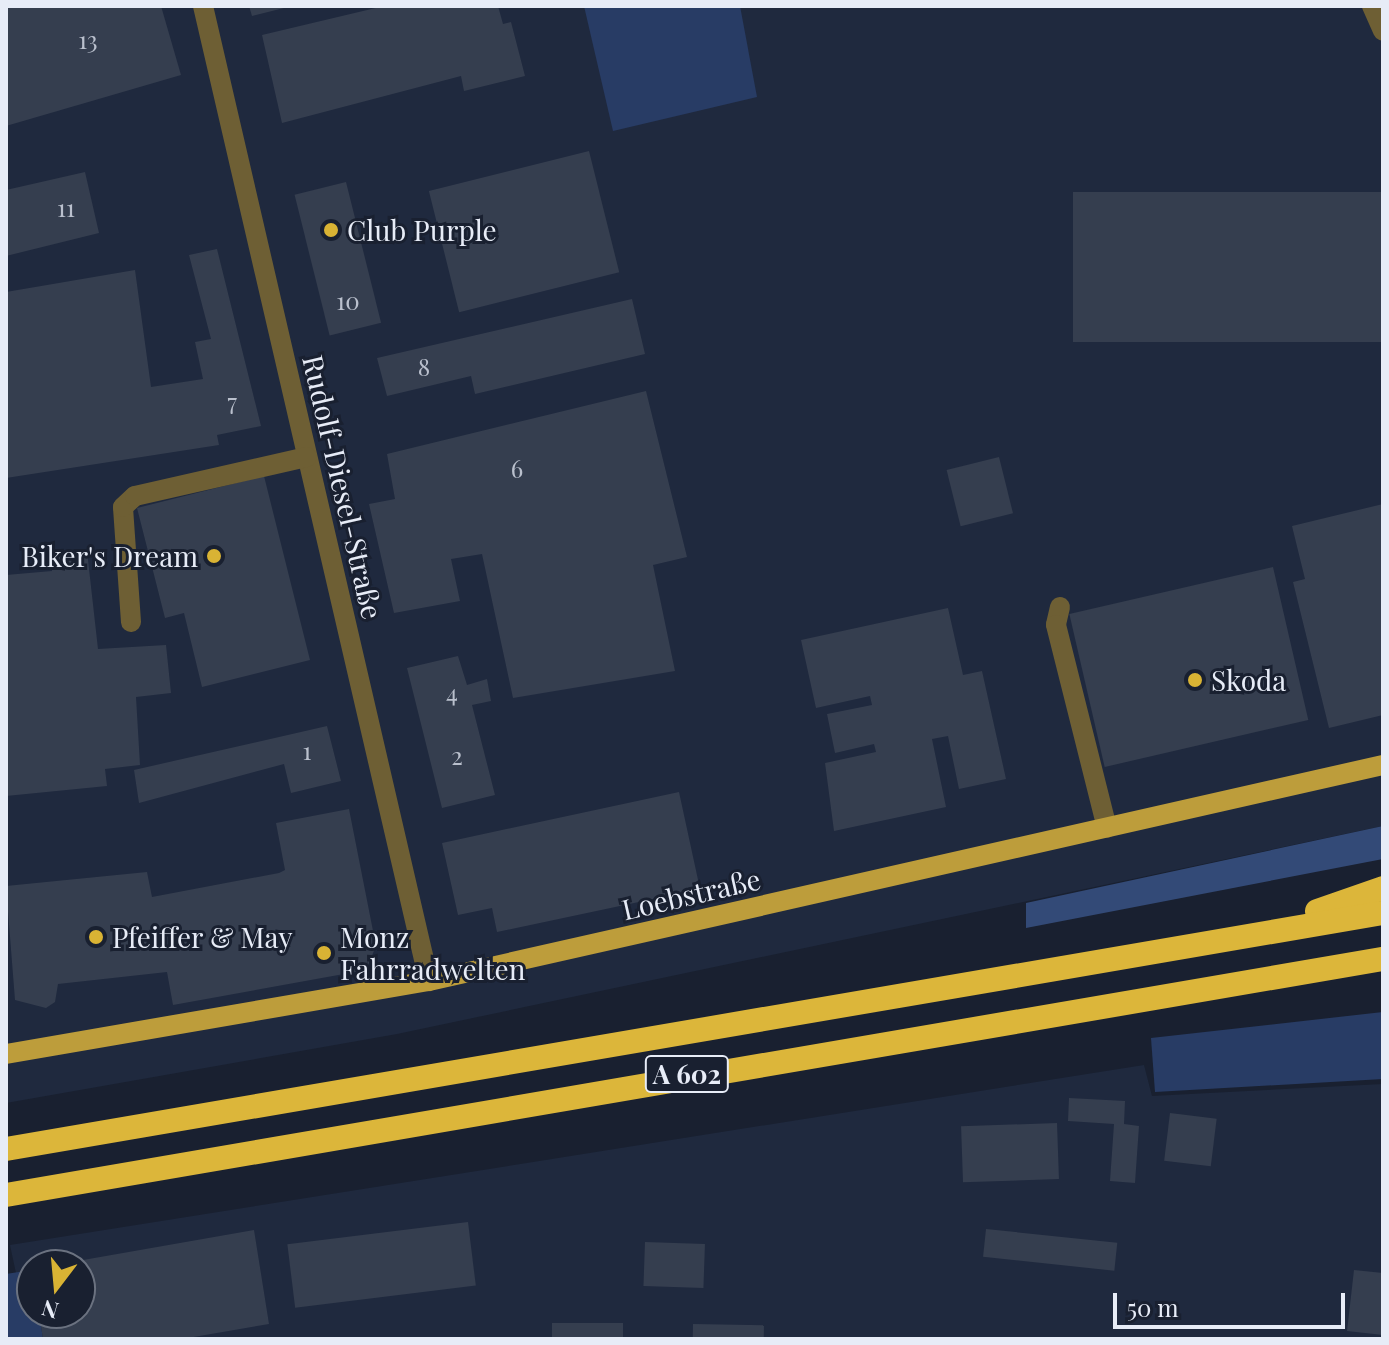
<!DOCTYPE html>
<meta charset="utf-8">
<style>
body{margin:0}
#map{position:relative;width:1389px;height:1345px;overflow:hidden;background:#192030;font-family:"Playfair Display",serif}
div>[style]{position:absolute}
.built>*{inset:0;background:#1f293e}
.green>*{inset:0;background:#283c65}
.forest>*{inset:0;background:#334a77}
.building>*{inset:0;background:#353e4f;transform-origin:0 0}
.minor>*{height:20px;margin:-10px;padding:0 10px;transform-origin:10px;border-radius:10px;background:#6e5f34}
.major>*{height:20px;margin:-10px;padding:0 10px;transform-origin:10px;border-radius:10px;background:#bd9d3b}
.highway>*{height:24px;margin:-12px;padding:0 12px;transform-origin:12px;border-radius:12px;background:#dcb63a}
.dots>*{width:22px;height:22px;translate:-50% -50%;box-sizing:border-box;border:4px solid #192030;border-radius:50%}
span{translate:-50% -50%;white-space:nowrap;text-align:center;line-height:1.15;-webkit-text-stroke:6px #192030;paint-order:stroke}
.number-label{font-size:24px;color:#bac0cd}
.number-label span{-webkit-text-stroke-width:0}
.shield-label span{padding:2px 6px;background:#192030;border:2px solid;border-radius:6px;-webkit-text-stroke-width:0}
.shield-label{font-size:26px;color:#e7ecf7;font-weight:700}
.poi-label{font-size:28px;color:#e7ecf7}
.left{translate:0 -50%;text-align:left}
.right{translate:-100% -50%;text-align:right}
.street-label{font-size:28px;color:#e7ecf7}
.frame{position:absolute;inset:0;border:8px solid #e7ecf7;pointer-events:none}
.north{position:absolute;left:16px;top:1249px;width:80px;height:80px;box-sizing:border-box;background:#192030;border:2px solid #6b7280;border-radius:50%;rotate:196deg;font-size:22px;font-weight:700;line-height:32px;text-align:center;color:#e7ecf7}
.north::after{content:'';display:block;margin:auto;width:28px;height:36px;background:#d9b334;clip-path:polygon(50% 0,100% 100%,50% 72%,0 100%)}
.scale{position:absolute;left:1113px;top:1293px;width:232px;height:36px;box-sizing:border-box;border:4px solid #e7ecf7;border-top:0;padding-left:10px;font-size:24px;line-height:28px;white-space:nowrap;color:#e7ecf7;-webkit-text-stroke:6px #192030;paint-order:stroke}
</style>
<div id="map">
<div class="built">
<i style="clip-path:polygon(6px 6px,1383px 6px,1383px 826px,397px 1034px,6px 1103px)"></i>
<i style="clip-path:polygon(evenodd,1144px 1065px,1152px 1096px,1383px 1084px,1383px 1339px,30px 1339px,10px 1245px,1144px 1065px,32px 1265px,80px 1265px,80px 1313px,32px 1313px,32px 1265px)"></i>
</div>
<div class="green">
<i style="clip-path:polygon(584px 6px,740px 6px,757px 97px,613px 131px)"></i>
<i style="clip-path:polygon(1383px 1012px,1383px 1079px,1155px 1092px,1151px 1038px)"></i>
<i style="clip-path:polygon(31px 1270px,32px 1313px,39px 1313px,43px 1339px,6px 1339px,6px 1274px)"></i>
</div>
<div class="forest">
<i style="clip-path:polygon(1383px 826px,1383px 859px,1026px 928px,1026px 903px)"></i>
</div>
<div class="building">
<i style="clip-path:polygon(6px 6px,161px 6px,181px 75px,6px 126px)"></i>
<i style="clip-path:polygon(249px 6px,288px 6px,288px 7px,252px 16px)"></i>
<i style="clip-path:polygon(384px 6px,498px 6px,503px 24px,511px 22px,525px 76px,464px 91px,461px 76px,282px 123px,262px 35px)"></i>
<i style="left:589px;top:151px;width:125px;height:165px;rotate:76deg"></i>
<i style="clip-path:polygon(85px 172px,99px 233px,6px 256px,6px 190px)"></i>
<i style="left:346px;top:182px;width:145px;height:53px;rotate:76deg"></i>
<i style="left:1383px;top:192px;width:150px;height:310px;rotate:90deg"></i>
<i style="clip-path:polygon(217px 249px,261px 426px,217px 435px,219px 445px,6px 478px,6px 292px,135px 270px,151px 387px,203px 379px,195px 342px,211px 339px,189px 255px)"></i>
<i style="clip-path:polygon(632px 299px,645px 354px,475px 394px,471px 376px,387px 396px,377px 358px)"></i>
<i style="clip-path:polygon(646px 391px,687px 557px,653px 565px,675px 671px,513px 698px,482px 554px,451px 559px,460px 601px,394px 613px,369px 504px,395px 499px,387px 454px)"></i>
<i style="left:999px;top:457px;width:58px;height:54px;rotate:76deg"></i>
<i style="clip-path:polygon(264px 476px,310px 660px,202px 687px,184px 613px,165px 618px,137px 508px)"></i>
<i style="clip-path:polygon(1383px 504px,1383px 715px,1329px 728px,1293px 582px,1305px 579px,1292px 526px)"></i>
<i style="clip-path:polygon(87px 551px,98px 649px,166px 645px,171px 693px,136px 697px,140px 765px,105px 769px,107px 786px,6px 796px,6px 575px,52px 571px,51px 557px)"></i>
<i style="left:1273px;top:567px;width:157px;height:209px;rotate:77deg"></i>
<i style="clip-path:polygon(948px 608px,963px 675px,982px 671px,1006px 779px,959px 789px,948px 736px,932px 739px,946px 807px,834px 831px,825px 763px,876px 752px,874px 744px,835px 753px,827px 714px,872px 705px,870px 696px,816px 708px,801px 640px)"></i>
<i style="clip-path:polygon(458px 656px,467px 685px,487px 679px,491px 701px,472px 705px,495px 795px,442px 808px,407px 668px)"></i>
<i style="clip-path:polygon(327px 726px,341px 781px,291px 793px,284px 764px,139px 803px,134px 770px)"></i>
<i style="clip-path:polygon(679px 792px,700px 889px,497px 932px,492px 908px,458px 915px,442px 843px)"></i>
<i style="clip-path:polygon(349px 809px,376px 946px,366px 970px,173px 1005px,167px 972px,58px 984px,55px 1002px,46px 1008px,15px 1000px,6px 886px,147px 872px,152px 897px,279px 873px,285px 870px,276px 823px)"></i>
<i style="clip-path:polygon(1069px 1098px,1125px 1101px,1124px 1124px,1139px 1126px,1135px 1183px,1110px 1181px,1114px 1124px,1068px 1121px)"></i>
<i style="left:1170px;top:1113px;width:47px;height:48px;rotate:7deg"></i>
<i style="left:1057px;top:1123px;width:56px;height:96px;rotate:88deg"></i>
<i style="left:468px;top:1222px;width:64px;height:182px;rotate:83deg"></i>
<i style="left:986px;top:1229px;width:132px;height:28px;rotate:6deg"></i>
<i style="clip-path:polygon(254px 1230px,269px 1324px,182px 1339px,43px 1339px,39px 1313px,80px 1313px,80px 1265px,66px 1263px)"></i>
<i style="left:645px;top:1242px;width:60px;height:44px;rotate:2deg"></i>
<i style="clip-path:polygon(1354px 1270px,1383px 1273px,1383px 1335px,1347px 1331px)"></i>
<i style="left:552px;top:1323px;width:71px;height:16px"></i>
<i style="left:693px;top:1324px;width:71px;height:15px;rotate:1deg"></i>
</div>
<div class="minor">
<i style="left:203px;top:6px;width:1001px;rotate:76.95deg"></i>
<i style="left:1372px;top:6px;width:27px;rotate:66deg"></i>
<i style="left:1060px;top:607px;width:18px;rotate:103deg"></i>
<i style="left:1056px;top:625px;width:209px;rotate:75.9deg"></i>
<i style="left:131px;top:622px;width:115px;rotate:-94deg"></i>
<i style="left:123px;top:507px;width:16px;rotate:-43deg"></i>
<i style="left:135px;top:496px;width:176px;rotate:-12.8deg"></i>
</div>
<div class="major">
<i style="left:6px;top:1054px;width:429px;rotate:-9.8deg"></i>
<i style="left:429px;top:981px;width:978px;rotate:-12.76deg"></i>
</div>
<div class="highway">
<i style="left:1317px;top:911px;width:70px;rotate:-19.2deg"></i>
<i style="left:6px;top:1149px;width:1397px;rotate:-9.73deg"></i>
<i style="left:6px;top:1195px;width:1397px;rotate:-9.73deg"></i>
</div>
<div class="dots">
<i style="left:331px;top:230px;background:#d9b334"></i>
<i style="left:214px;top:556px;background:#d9b334"></i>
<i style="left:1195px;top:680px;background:#d9b334"></i>
<i style="left:96px;top:937px;background:#d9b334"></i>
<i style="left:324px;top:953px;background:#d9b334"></i>
</div>
<div class="number-label">
<span style="left:88px;top:40px">13</span>
<span style="left:66px;top:208px">11</span>
<span style="left:348px;top:301px">10</span>
<span style="left:424px;top:367px">8</span>
<span style="left:232px;top:402px">7</span>
<span style="left:517px;top:469px">6</span>
<span style="left:452px;top:693px">4</span>
<span style="left:307px;top:751px">1</span>
<span style="left:457px;top:756px">2</span>
</div>
<div class="shield-label">
<span style="left:687px;top:1074px">A 602</span>
</div>
<div class="poi-label">
<span class="left" style="left:347px;top:230px">Club Purple</span>
<span class="right" style="left:198px;top:556px">Biker's Dream</span>
<span class="left" style="left:1211px;top:680px">Skoda</span>
<span class="left" style="left:112px;top:937px">Pfeiffer &amp; May</span>
<span class="left" style="left:340px;top:953px">Monz<br>Fahrradwelten</span>
</div>
<div class="street-label">
<span style="left:343px;top:487px;rotate:77deg">Rudolf-Diesel-Straße</span>
<span style="left:691px;top:894px;rotate:-13deg">Loebstraße</span>
</div>
<div class="frame"></div>
<div class="north">N</div>
<div class="scale">50 m</div>
</div>
